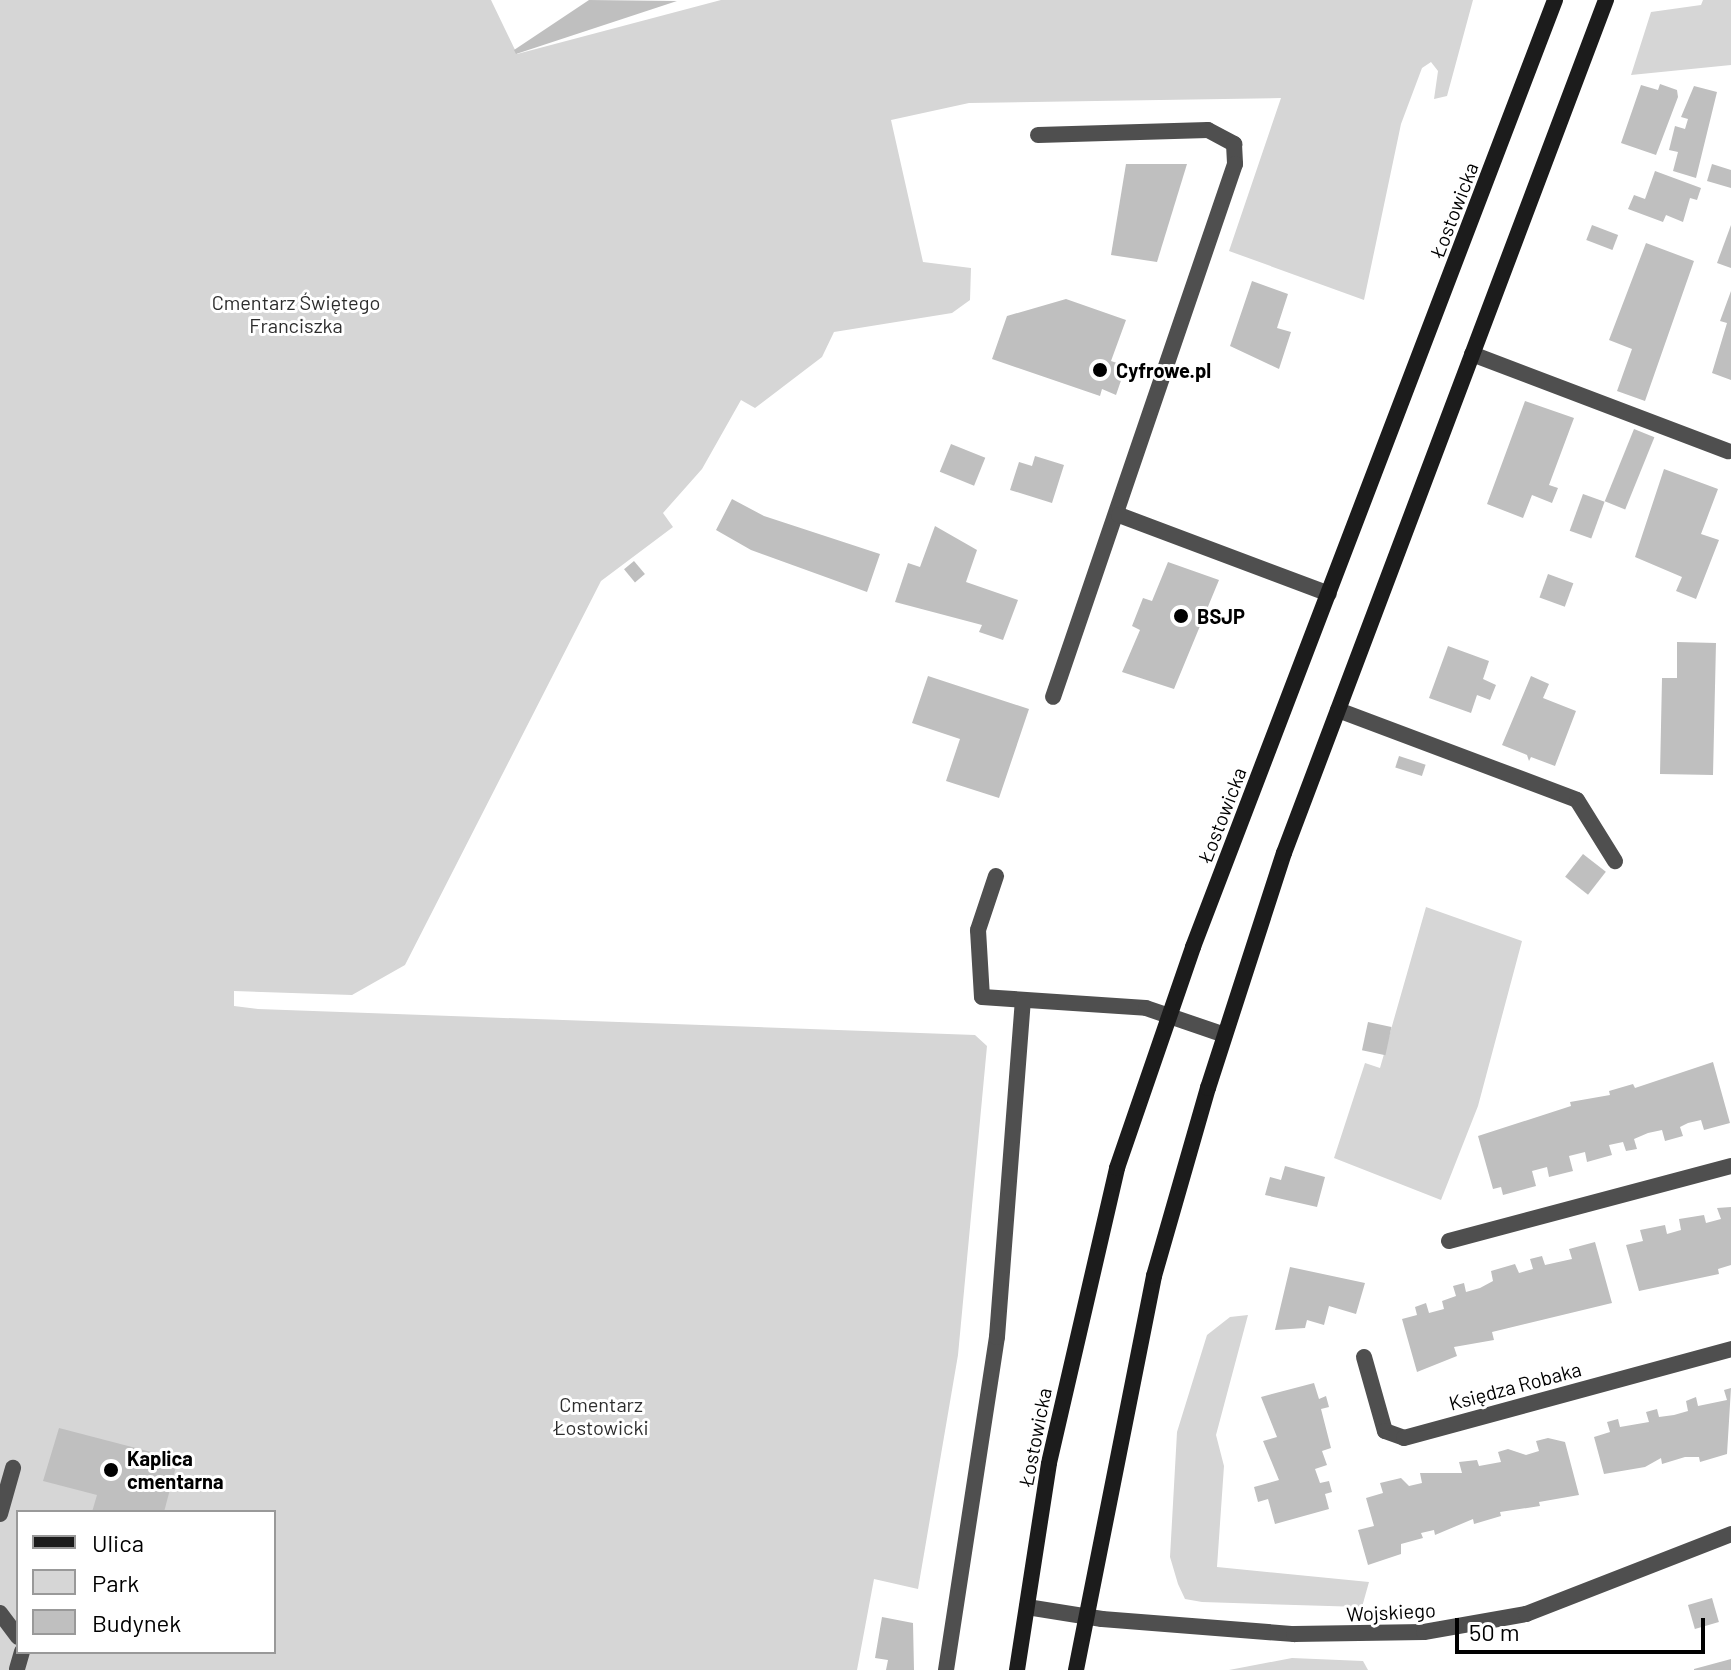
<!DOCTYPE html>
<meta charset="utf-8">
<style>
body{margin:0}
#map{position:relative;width:1731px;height:1670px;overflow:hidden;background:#fff;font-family:Barlow,sans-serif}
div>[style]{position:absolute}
.green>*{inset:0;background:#d6d6d6}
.building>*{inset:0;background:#bfbfbf;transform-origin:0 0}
.lane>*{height:16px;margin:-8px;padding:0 8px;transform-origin:8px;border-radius:8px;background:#4f4f4f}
.street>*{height:16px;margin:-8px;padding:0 8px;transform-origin:8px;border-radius:8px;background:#4f4f4f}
.secondary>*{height:16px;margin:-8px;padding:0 8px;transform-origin:8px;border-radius:8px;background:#1c1c1c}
.dots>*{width:22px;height:22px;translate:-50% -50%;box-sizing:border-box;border:4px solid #fff;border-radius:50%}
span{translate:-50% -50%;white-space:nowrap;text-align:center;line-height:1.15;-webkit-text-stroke:6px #fff;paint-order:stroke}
.street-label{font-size:20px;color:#000}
.park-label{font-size:20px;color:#2d2d2d}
.poi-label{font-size:20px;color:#000;font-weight:700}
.left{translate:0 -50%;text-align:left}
.legend{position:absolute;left:16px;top:1510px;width:260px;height:144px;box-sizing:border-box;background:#fff;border:2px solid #999;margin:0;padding:10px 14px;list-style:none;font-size:24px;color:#000}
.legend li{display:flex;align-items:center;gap:16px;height:40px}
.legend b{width:40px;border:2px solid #999}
.scale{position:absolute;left:1455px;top:1618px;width:250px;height:36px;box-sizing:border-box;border:4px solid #000;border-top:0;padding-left:10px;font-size:24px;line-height:28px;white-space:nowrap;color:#000;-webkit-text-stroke:6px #fff;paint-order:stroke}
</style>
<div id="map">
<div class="green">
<i style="clip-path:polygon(evenodd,0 0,491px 0,517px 54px,721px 0,1473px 0,1447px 96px,1434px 99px,1438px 71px,1431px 62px,1422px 68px,1401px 124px,1364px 300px,1229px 251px,1281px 98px,969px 103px,891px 120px,923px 262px,971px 268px,970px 300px,952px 313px,834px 332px,822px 357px,755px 408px,741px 400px,702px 469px,663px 513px,673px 527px,601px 581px,405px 965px,352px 995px,234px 991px,234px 1006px,258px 1009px,975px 1035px,987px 1046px,958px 1355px,918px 1589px,874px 1579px,857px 1670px,0 1670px,0 0,18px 1512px,274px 1512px,274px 1652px,18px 1652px,18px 1512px)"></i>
<i style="clip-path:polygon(1703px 0,1731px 0,1731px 65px,1631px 75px,1651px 12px,1701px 5px)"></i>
<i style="clip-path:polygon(1426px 907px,1522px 941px,1478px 1106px,1441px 1200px,1334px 1158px,1365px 1063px,1380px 1068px)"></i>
<i style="clip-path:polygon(1248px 1315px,1216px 1435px,1224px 1466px,1217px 1567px,1369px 1582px,1362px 1607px,1202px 1602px,1185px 1599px,1178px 1584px,1170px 1557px,1177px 1432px,1207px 1335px,1230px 1317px)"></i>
<i style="clip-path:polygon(1292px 1658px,1363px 1661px,1368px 1670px,1229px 1670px)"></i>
</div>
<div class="building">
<i style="clip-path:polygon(589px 0,677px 1px,516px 54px,514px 50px)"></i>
<i style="clip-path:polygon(1660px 84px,1677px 90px,1678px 97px,1656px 155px,1621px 143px,1641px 85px,1658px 90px)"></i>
<i style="clip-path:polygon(1694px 86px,1717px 92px,1696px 178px,1673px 171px,1678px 152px,1669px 150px,1675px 126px,1685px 129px,1688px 119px,1681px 117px)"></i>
<i style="clip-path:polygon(1126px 164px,1187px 164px,1157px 262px,1111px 255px)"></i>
<i style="clip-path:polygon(1712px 164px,1731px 170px,1731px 188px,1707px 181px)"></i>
<i style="clip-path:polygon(1655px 171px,1701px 188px,1697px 200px,1690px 198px,1683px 222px,1666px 215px,1663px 222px,1628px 209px,1634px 195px,1645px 199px)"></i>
<i style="left:1592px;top:225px;width:28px;height:16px;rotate:21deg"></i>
<i style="clip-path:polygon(1731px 225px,1731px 268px,1717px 263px)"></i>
<i style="clip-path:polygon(1646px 243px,1694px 261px,1645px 401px,1617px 391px,1632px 349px,1609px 340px)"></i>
<i style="clip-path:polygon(1252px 281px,1288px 294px,1277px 328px,1291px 332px,1279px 369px,1230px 346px)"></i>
<i style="clip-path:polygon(1731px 291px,1731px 380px,1712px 373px,1727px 323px,1720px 321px)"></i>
<i style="clip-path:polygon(1066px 299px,1126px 320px,1111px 361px,1126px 366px,1116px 395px,1102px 389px,1100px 396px,992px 359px,1007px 316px)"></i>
<i style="clip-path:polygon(1525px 401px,1574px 418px,1549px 485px,1558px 488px,1552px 503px,1532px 495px,1523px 518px,1487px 504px)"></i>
<i style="left:1634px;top:429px;width:22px;height:78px;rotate:22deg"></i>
<i style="left:951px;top:444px;width:37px;height:30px;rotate:22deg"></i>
<i style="clip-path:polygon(1035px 456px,1064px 465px,1052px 503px,1010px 490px,1019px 462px,1032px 466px)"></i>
<i style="clip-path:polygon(1664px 469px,1718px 489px,1701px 534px,1719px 540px,1696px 599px,1676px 591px,1682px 577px,1635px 557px)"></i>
<i style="left:1583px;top:494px;width:23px;height:39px;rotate:20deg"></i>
<i style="clip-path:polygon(732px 499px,764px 516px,880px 554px,867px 592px,751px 550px,716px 530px)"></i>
<i style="clip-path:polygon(935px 526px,977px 550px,966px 582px,1018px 600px,1003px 640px,979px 632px,982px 625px,895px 602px,908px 563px,920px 567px)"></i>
<i style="left:634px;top:561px;width:17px;height:13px;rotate:50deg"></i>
<i style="clip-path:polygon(1168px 562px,1219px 580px,1174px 689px,1122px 672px,1140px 630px,1132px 626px,1143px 598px,1152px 601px)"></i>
<i style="left:1548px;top:574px;width:27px;height:25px;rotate:20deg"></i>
<i style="clip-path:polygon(1677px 642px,1716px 643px,1713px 775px,1660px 774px,1662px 678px,1677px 678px)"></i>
<i style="clip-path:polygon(1448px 646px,1489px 661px,1483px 679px,1496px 685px,1490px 700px,1477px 695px,1471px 713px,1429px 698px)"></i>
<i style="clip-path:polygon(928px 676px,1029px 709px,999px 798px,946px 781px,960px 739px,912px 723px)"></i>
<i style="clip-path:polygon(1531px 676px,1549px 684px,1543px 698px,1576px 711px,1555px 766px,1531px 757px,1529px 761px,1527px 755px,1502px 745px)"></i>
<i style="left:1399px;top:756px;width:28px;height:12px;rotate:18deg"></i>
<i style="left:1583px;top:854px;width:29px;height:29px;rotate:38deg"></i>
<i style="left:1368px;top:1022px;width:24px;height:29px;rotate:12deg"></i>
<i style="clip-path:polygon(1713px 1062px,1730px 1123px,1704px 1130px,1701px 1120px,1688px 1123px,1680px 1127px,1683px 1136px,1665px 1141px,1662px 1130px,1648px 1133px,1634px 1139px,1637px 1149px,1626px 1151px,1623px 1142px,1609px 1145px,1612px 1155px,1587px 1162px,1585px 1152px,1569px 1156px,1573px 1171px,1549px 1177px,1547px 1167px,1532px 1171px,1536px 1186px,1503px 1195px,1501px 1187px,1493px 1189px,1478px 1136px,1571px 1106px,1570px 1102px,1610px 1095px,1609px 1091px,1633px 1084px,1635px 1088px)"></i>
<i style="clip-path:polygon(1285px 1166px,1325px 1177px,1317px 1207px,1265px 1195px,1270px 1177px,1281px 1180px)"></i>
<i style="clip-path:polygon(1731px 1207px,1731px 1265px,1718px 1269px,1719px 1274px,1639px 1291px,1626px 1245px,1643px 1241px,1640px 1230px,1665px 1225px,1667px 1234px,1681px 1230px,1679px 1219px,1704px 1215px,1706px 1223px,1721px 1219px,1717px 1208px)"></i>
<i style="clip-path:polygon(1595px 1242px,1612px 1303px,1492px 1332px,1494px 1340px,1454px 1347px,1457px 1356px,1417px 1372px,1402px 1319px,1417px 1315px,1415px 1307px,1426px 1303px,1429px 1313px,1444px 1309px,1442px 1301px,1456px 1296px,1453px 1286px,1464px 1283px,1466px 1292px,1480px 1288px,1493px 1281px,1491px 1271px,1515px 1264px,1519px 1273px,1533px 1269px,1530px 1259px,1542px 1256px,1545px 1265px,1572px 1259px,1569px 1249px)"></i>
<i style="clip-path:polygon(1290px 1267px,1365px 1283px,1356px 1314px,1329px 1306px,1324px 1325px,1307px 1320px,1305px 1328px,1275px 1330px)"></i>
<i style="clip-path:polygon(1314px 1383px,1319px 1399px,1326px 1396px,1329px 1407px,1321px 1409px,1331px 1448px,1322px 1451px,1327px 1465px,1315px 1469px,1320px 1483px,1329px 1481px,1332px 1492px,1325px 1494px,1329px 1509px,1275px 1524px,1268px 1499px,1258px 1502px,1254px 1487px,1279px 1480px,1263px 1441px,1277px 1437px,1261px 1397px)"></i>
<i style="clip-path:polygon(1731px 1388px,1727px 1454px,1700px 1462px,1699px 1457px,1685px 1457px,1662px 1464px,1661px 1458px,1645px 1467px,1604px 1474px,1594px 1437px,1610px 1432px,1607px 1422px,1618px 1419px,1620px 1427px,1649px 1422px,1646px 1412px,1657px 1409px,1659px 1417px,1674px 1415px,1688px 1411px,1686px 1401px,1696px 1397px,1698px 1406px,1727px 1400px,1724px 1390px)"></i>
<i style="clip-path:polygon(59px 1428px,178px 1459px,164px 1512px,92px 1512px,97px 1495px,43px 1481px)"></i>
<i style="clip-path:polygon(1548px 1438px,1565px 1442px,1579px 1495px,1539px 1502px,1540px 1506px,1500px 1512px,1501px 1516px,1474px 1524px,1473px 1519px,1435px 1535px,1434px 1530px,1421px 1533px,1423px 1538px,1401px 1544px,1401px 1554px,1368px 1565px,1358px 1530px,1374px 1526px,1366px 1498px,1383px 1493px,1380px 1483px,1401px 1478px,1409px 1486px,1422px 1483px,1420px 1473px,1462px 1473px,1459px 1462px,1477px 1460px,1479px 1466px,1501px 1462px,1498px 1452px,1508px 1449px,1526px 1455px,1539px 1451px,1536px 1441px)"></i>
<i style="left:1712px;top:1598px;width:25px;height:25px;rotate:74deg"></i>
<i style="clip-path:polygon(882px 1617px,913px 1623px,914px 1670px,886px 1670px,888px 1660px,875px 1658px)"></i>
<i style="clip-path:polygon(1731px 1659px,1731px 1670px,1694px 1670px,1694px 1669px)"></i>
</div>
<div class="lane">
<i style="left:1038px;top:135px;width:170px;rotate:-1.7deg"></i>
<i style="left:1208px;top:130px;width:30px;rotate:28deg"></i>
<i style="left:1234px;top:144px;width:20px;rotate:87deg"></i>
<i style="left:1235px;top:164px;width:563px;rotate:108.85deg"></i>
<i style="left:1472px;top:354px;width:274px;rotate:20.8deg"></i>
<i style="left:1119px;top:515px;width:224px;rotate:20.6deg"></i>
<i style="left:1338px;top:710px;width:255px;rotate:20.6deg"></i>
<i style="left:1577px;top:800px;width:72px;rotate:58.1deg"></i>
<i style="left:996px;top:876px;width:57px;rotate:108.4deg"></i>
<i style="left:978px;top:930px;width:67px;rotate:86.6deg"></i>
<i style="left:982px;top:997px;width:164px;rotate:3.8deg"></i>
<i style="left:1146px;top:1008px;width:83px;rotate:18.9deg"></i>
<i style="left:1449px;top:1241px;width:292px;rotate:-14.9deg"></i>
<i style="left:1364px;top:1357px;width:77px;rotate:74.2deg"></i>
<i style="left:1385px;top:1431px;width:20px;rotate:20deg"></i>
<i style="left:1404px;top:1438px;width:339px;rotate:-15.2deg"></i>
<i style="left:946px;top:1670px;width:337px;rotate:-81.3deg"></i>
<i style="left:997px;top:1337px;width:338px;rotate:-85.6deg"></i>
</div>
<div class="street">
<i style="left:0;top:1514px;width:48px;rotate:-74.2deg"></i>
<i style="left:1027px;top:1607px;width:76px;rotate:9.1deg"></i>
<i style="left:1102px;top:1619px;width:193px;rotate:4.5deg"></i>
<i style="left:1294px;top:1634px;width:130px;rotate:-0.9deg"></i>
<i style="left:1424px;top:1632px;width:104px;rotate:-10deg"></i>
<i style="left:1526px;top:1614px;width:220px;rotate:-21.3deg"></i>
<i style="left:0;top:1613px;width:30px;rotate:53deg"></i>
<i style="left:17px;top:1669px;width:18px;rotate:-74deg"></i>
</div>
<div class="secondary">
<i style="left:1017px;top:1670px;width:209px;rotate:-81.2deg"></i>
<i style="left:1049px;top:1463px;width:303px;rotate:-77deg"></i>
<i style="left:1117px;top:1168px;width:234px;rotate:-71deg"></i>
<i style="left:1193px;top:947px;width:1014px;rotate:-69.08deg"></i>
<i style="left:1076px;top:1670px;width:402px;rotate:-78.8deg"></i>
<i style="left:1154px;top:1276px;width:196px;rotate:-74deg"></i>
<i style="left:1208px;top:1088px;width:247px;rotate:-72.1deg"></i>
<i style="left:1284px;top:853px;width:912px;rotate:-69.32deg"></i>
</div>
<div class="dots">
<i style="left:1100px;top:370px;background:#000"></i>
<i style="left:1181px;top:616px;background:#000"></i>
<i style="left:111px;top:1470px;background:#000"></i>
</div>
<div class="street-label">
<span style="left:1454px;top:210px;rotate:-69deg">Łostowicka</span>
<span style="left:1222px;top:815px;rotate:-69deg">Łostowicka</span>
<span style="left:1515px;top:1386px;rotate:-15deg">Księdza Robaka</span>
<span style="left:1035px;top:1437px;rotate:-79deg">Łostowicka</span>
<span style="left:1391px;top:1612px;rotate:-3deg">Wojskiego</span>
</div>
<div class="park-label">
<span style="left:296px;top:314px">Cmentarz Świętego<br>Franciszka</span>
<span style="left:601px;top:1416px">Cmentarz<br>Łostowicki</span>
</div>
<div class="poi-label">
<span class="left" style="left:1116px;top:370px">Cyfrowe.pl</span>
<span class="left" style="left:1197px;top:616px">BSJP</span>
<span class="left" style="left:127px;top:1470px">Kaplica<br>cmentarna</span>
</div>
<ul class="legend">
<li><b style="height:10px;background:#1c1c1c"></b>Ulica</li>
<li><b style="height:22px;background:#d6d6d6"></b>Park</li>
<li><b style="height:22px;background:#bfbfbf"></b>Budynek</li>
</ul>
<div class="scale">50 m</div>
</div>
